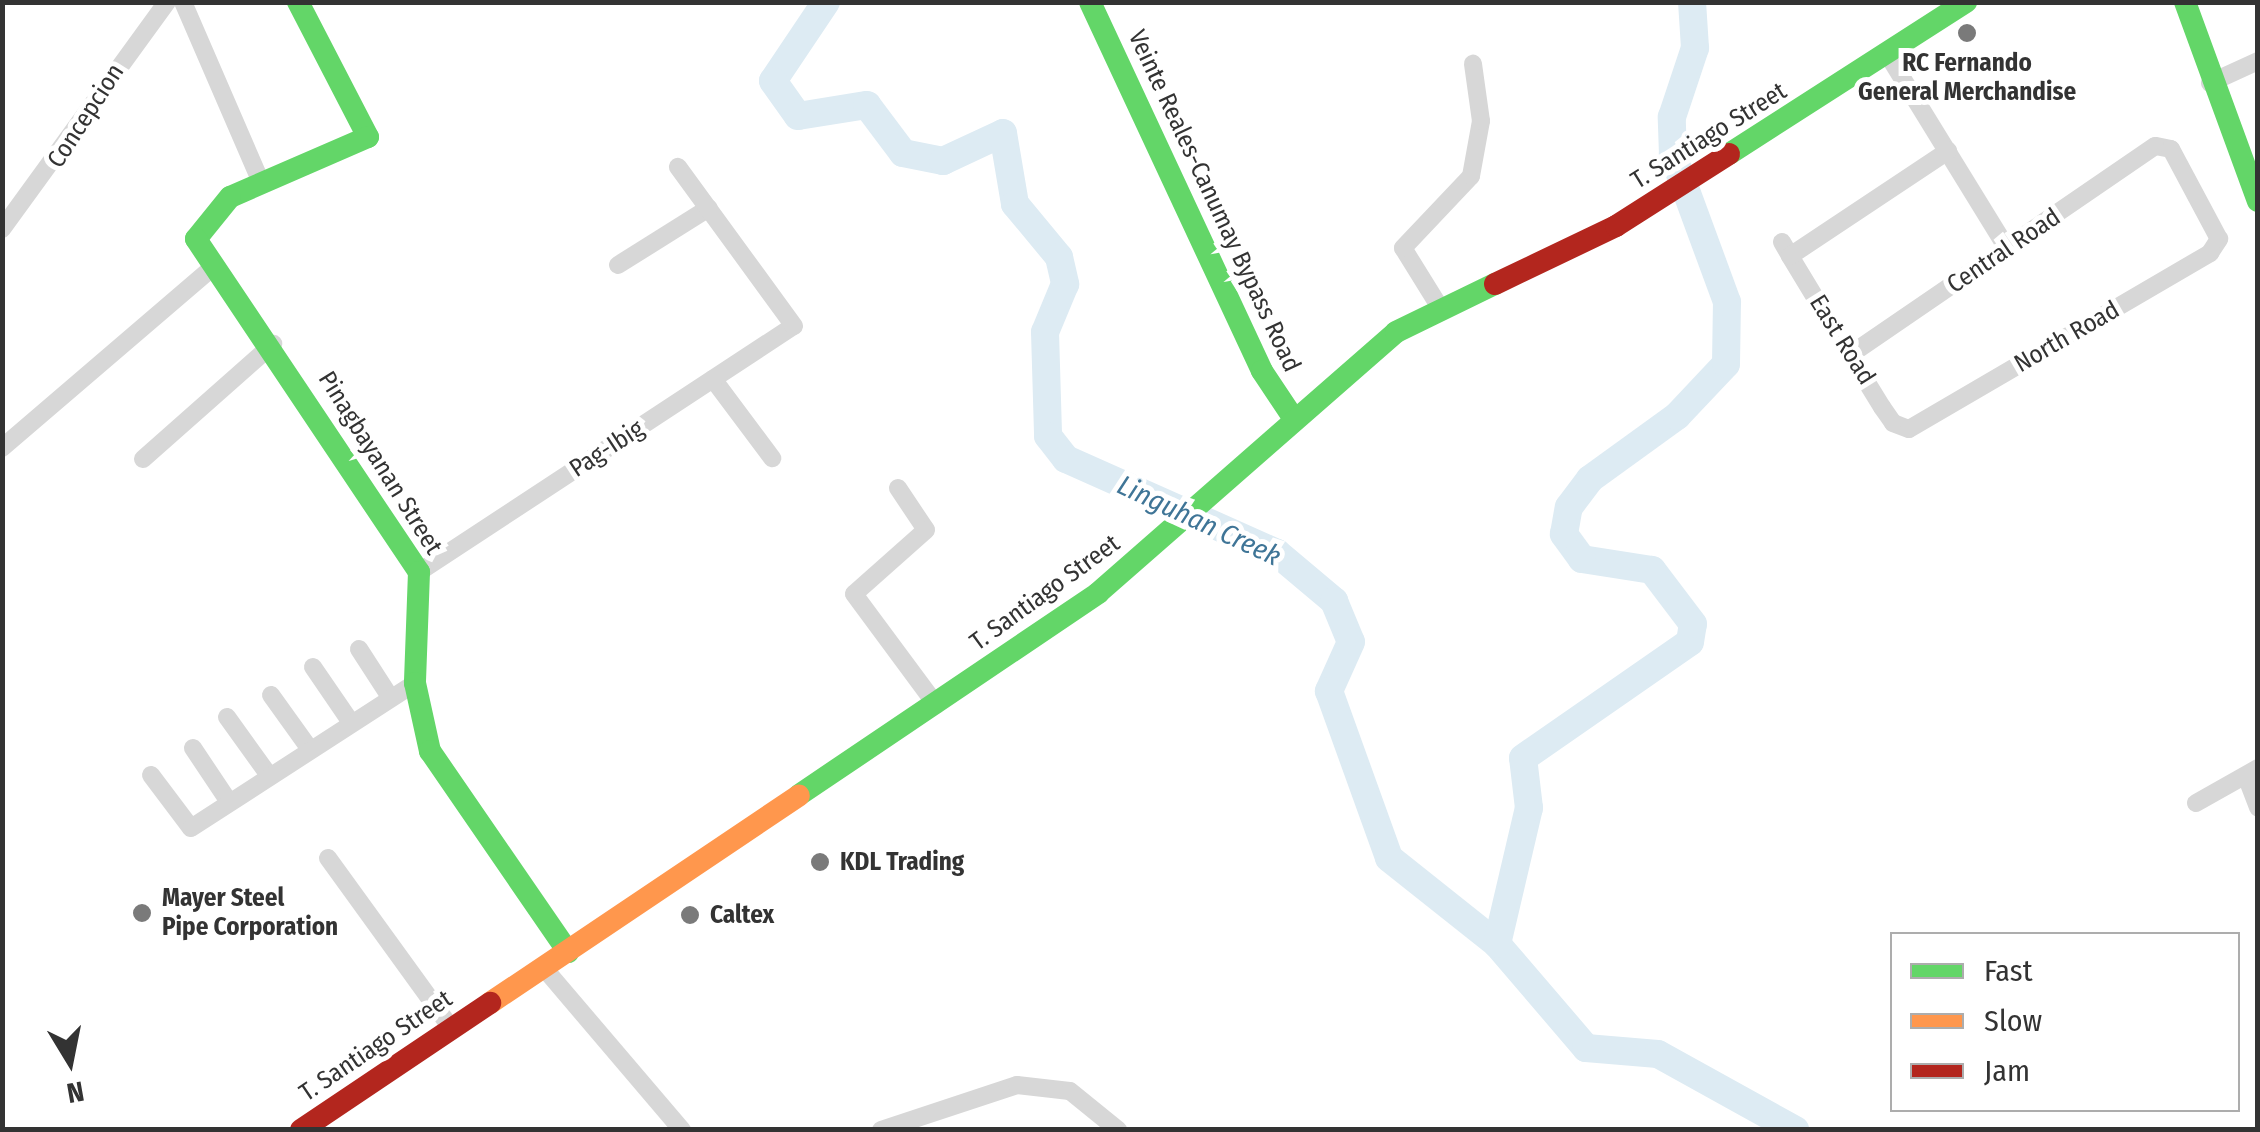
<!DOCTYPE html>
<style>
body{margin:0}
#map{position:relative;width:2260px;height:1132px;overflow:hidden;background:#fff;font-family:"Fira Sans Condensed",sans-serif}
div>[style]{position:absolute}
.river>*{height:28px;margin:-14px;padding:0 14px;transform-origin:14px;border-radius:14px;background:#ddebf3}
.street>*{height:18px;margin:-9px;padding:0 9px;transform-origin:9px;border-radius:9px;background:#d7d7d7}
.fast>*{height:22px;margin:-11px;padding:0 11px;transform-origin:11px;border-radius:11px;background:#63d668}
.slow>*{height:22px;margin:-11px;padding:0 11px;transform-origin:11px;border-radius:11px;background:#ff974d}
.jam>*{height:22px;margin:-11px;padding:0 11px;transform-origin:11px;border-radius:11px;background:#b3261e}
.dots>*{width:28px;height:28px;translate:-50% -50%;box-sizing:border-box;border:5px solid #fff;border-radius:50%}
span{translate:-50% -50%;white-space:nowrap;text-align:center;line-height:1.15;-webkit-text-stroke:10px #fff;paint-order:stroke}
.poi-label{font-size:25px;color:#333;font-weight:700}
.left{translate:0 -50%;text-align:left}
.street-label{font-size:25px;color:#333}
.water-label{font-size:28px;color:#3f7597;font-style:italic}
.frame{position:absolute;inset:0;border:5px solid #333;pointer-events:none}
.legend{position:absolute;left:1890px;top:932px;width:350px;height:180px;box-sizing:border-box;background:#fff;border:2px solid #adadad;margin:0;padding:12px 18px;list-style:none;font-size:30px;color:#333}
.legend li{display:flex;align-items:center;gap:20px;height:50px}
.legend b{width:50px;border:2px solid #adadad}
.north{position:absolute;left:20px;top:1012px;width:100px;height:100px;-webkit-text-stroke:8px #fff;paint-order:stroke;rotate:170deg;font-size:28px;font-weight:700;line-height:40px;text-align:center;color:#333}
.north::after{content:'';display:block;margin:auto;width:35px;height:45px;background:#333;clip-path:polygon(50% 0,100% 100%,50% 72%,0 100%)}
</style>
<div id="map">
<div class="river">
<i style="left:826px;top:2px;width:95px;rotate:123.9deg"></i>
<i style="left:773px;top:81px;width:43px;rotate:54.5deg"></i>
<i style="left:798px;top:116px;width:70px;rotate:-9.1deg"></i>
<i style="left:867px;top:105px;width:60px;rotate:53.1deg"></i>
<i style="left:903px;top:153px;width:41px;rotate:11.3deg"></i>
<i style="left:943px;top:161px;width:66px;rotate:-25deg"></i>
<i style="left:1003px;top:133px;width:72px;rotate:80.4deg"></i>
<i style="left:1015px;top:204px;width:69px;rotate:50.3deg"></i>
<i style="left:1059px;top:257px;width:28px;rotate:77deg"></i>
<i style="left:1065px;top:284px;width:52px;rotate:112.6deg"></i>
<i style="left:1045px;top:332px;width:104px;rotate:88.3deg"></i>
<i style="left:1048px;top:436px;width:29px;rotate:52deg"></i>
<i style="left:1066px;top:459px;width:231px;rotate:24deg"></i>
<i style="left:1277px;top:553px;width:75px;rotate:40.1deg"></i>
<i style="left:1334px;top:601px;width:44px;rotate:67.5deg"></i>
<i style="left:1351px;top:642px;width:54px;rotate:114.2deg"></i>
<i style="left:1329px;top:691px;width:177px;rotate:70.2deg"></i>
<i style="left:1389px;top:858px;width:138px;rotate:38.5deg"></i>
<i style="left:1497px;top:944px;width:137px;rotate:49.4deg"></i>
<i style="left:1586px;top:1048px;width:72px;rotate:4.8deg"></i>
<i style="left:1658px;top:1054px;width:157px;rotate:29deg"></i>
<i style="left:1497px;top:944px;width:140px;rotate:-76.8deg"></i>
<i style="left:1529px;top:808px;width:50px;rotate:-96.8deg"></i>
<i style="left:1523px;top:758px;width:203px;rotate:-34.8deg"></i>
<i style="left:1690px;top:642px;width:18px;rotate:-81deg"></i>
<i style="left:1693px;top:624px;width:68px;rotate:-127.2deg"></i>
<i style="left:1652px;top:570px;width:71px;rotate:-171.1deg"></i>
<i style="left:1582px;top:559px;width:31px;rotate:-126deg"></i>
<i style="left:1564px;top:534px;width:27px;rotate:-80deg"></i>
<i style="left:1569px;top:507px;width:35px;rotate:-53deg"></i>
<i style="left:1590px;top:479px;width:107px;rotate:-35.9deg"></i>
<i style="left:1677px;top:416px;width:71px;rotate:-46.7deg"></i>
<i style="left:1726px;top:364px;width:62px;rotate:-89.1deg"></i>
<i style="left:1727px;top:302px;width:157px;rotate:-110.2deg"></i>
<i style="left:1673px;top:155px;width:38px;rotate:-92deg"></i>
<i style="left:1672px;top:117px;width:73px;rotate:-71.6deg"></i>
<i style="left:1695px;top:48px;width:46px;rotate:-93.7deg"></i>
</div>
<div class="street">
<i style="left:183px;top:2px;width:196px;rotate:66.6deg"></i>
<i style="left:1888px;top:55px;width:229px;rotate:58.4deg"></i>
<i style="left:2210px;top:83px;width:53px;rotate:-24.6deg"></i>
<i style="left:2px;top:229px;width:281px;rotate:-54deg"></i>
<i style="left:1782px;top:242px;width:16px;rotate:60deg"></i>
<i style="left:1790px;top:256px;width:116px;rotate:58.8deg"></i>
<i style="left:1850px;top:355px;width:61px;rotate:58.4deg"></i>
<i style="left:1882px;top:407px;width:19px;rotate:55deg"></i>
<i style="left:1893px;top:423px;width:17px;rotate:21deg"></i>
<i style="left:1909px;top:429px;width:349px;rotate:-30.3deg"></i>
<i style="left:2210px;top:253px;width:17px;rotate:-57deg"></i>
<i style="left:2219px;top:239px;width:102px;rotate:-118.1deg"></i>
<i style="left:2171px;top:149px;width:16px;rotate:-169deg"></i>
<i style="left:2155px;top:146px;width:370px;rotate:145.6deg"></i>
<i style="left:1790px;top:256px;width:190px;rotate:-33.6deg"></i>
<i style="left:618px;top:265px;width:107px;rotate:-32.1deg"></i>
<i style="left:1439px;top:306px;width:68px;rotate:-121.8deg"></i>
<i style="left:1403px;top:248px;width:99px;rotate:-46.6deg"></i>
<i style="left:1471px;top:176px;width:56px;rotate:-79.7deg"></i>
<i style="left:1481px;top:121px;width:58px;rotate:-98deg"></i>
<i style="left:713px;top:379px;width:99px;rotate:53.2deg"></i>
<i style="left:2px;top:448px;width:279px;rotate:-40.6deg"></i>
<i style="left:143px;top:459px;width:174px;rotate:-41.5deg"></i>
<i style="left:898px;top:488px;width:50px;rotate:56.3deg"></i>
<i style="left:926px;top:530px;width:96px;rotate:138.4deg"></i>
<i style="left:854px;top:594px;width:138px;rotate:53.5deg"></i>
<i style="left:419px;top:572px;width:448px;rotate:-33.3deg"></i>
<i style="left:794px;top:326px;width:197px;rotate:-126.1deg"></i>
<i style="left:359px;top:649px;width:57px;rotate:57.1deg"></i>
<i style="left:313px;top:667px;width:65px;rotate:55.6deg"></i>
<i style="left:271px;top:695px;width:65px;rotate:54.4deg"></i>
<i style="left:227px;top:717px;width:70px;rotate:54.3deg"></i>
<i style="left:193px;top:748px;width:65px;rotate:56.3deg"></i>
<i style="left:151px;top:775px;width:66px;rotate:53deg"></i>
<i style="left:191px;top:828px;width:267px;rotate:-32.9deg"></i>
<i style="left:2246px;top:776px;width:34px;rotate:69deg"></i>
<i style="left:2196px;top:803px;width:71px;rotate:-29.4deg"></i>
<i style="left:328px;top:858px;width:210px;rotate:54.1deg"></i>
<i style="left:544px;top:968px;width:213px;rotate:49.6deg"></i>
<i style="left:881px;top:1130px;width:143px;rotate:-18.3deg"></i>
<i style="left:1017px;top:1085px;width:53px;rotate:6.5deg"></i>
<i style="left:1070px;top:1091px;width:62px;rotate:39.1deg"></i>
</div>
<div class="fast">
<i style="left:298px;top:2px;width:152px;rotate:62.6deg"></i>
<i style="left:368px;top:137px;width:150px;rotate:156.5deg"></i>
<i style="left:230px;top:197px;width:54px;rotate:129deg"></i>
<i style="left:196px;top:239px;width:401px;rotate:56.2deg"></i>
<i style="left:419px;top:572px;width:111px;rotate:92.1deg"></i>
<i style="left:415px;top:683px;width:70px;rotate:77.6deg"></i>
<i style="left:430px;top:751px;width:244px;rotate:55.5deg"></i>
<i style="left:1090px;top:2px;width:407px;rotate:65deg"></i>
<i style="left:1262px;top:371px;width:58px;rotate:56.3deg"></i>
<i style="left:2185px;top:2px;width:212px;rotate:69.9deg"></i>
<i style="left:1729px;top:154px;width:282px;rotate:-32.7deg"></i>
<i style="left:799px;top:795px;width:361px;rotate:-34deg"></i>
<i style="left:1098px;top:593px;width:396px;rotate:-41.2deg"></i>
<i style="left:1396px;top:332px;width:110px;rotate:-25.9deg"></i>
</div>
<div class="slow">
<i style="left:490px;top:1003px;width:372px;rotate:-33.9deg"></i>
</div>
<div class="jam">
<i style="left:1495px;top:284px;width:134px;rotate:-25.6deg"></i>
<i style="left:1616px;top:226px;width:134px;rotate:-32.5deg"></i>
<i style="left:301px;top:1130px;width:228px;rotate:-33.9deg"></i>
</div>
<div class="dots">
<i style="left:1967px;top:33px;background:#7a7a7a"></i>
<i style="left:820px;top:862px;background:#7a7a7a"></i>
<i style="left:142px;top:913px;background:#7a7a7a"></i>
<i style="left:690px;top:915px;background:#7a7a7a"></i>
</div>
<div class="poi-label">
<span style="left:1967px;top:78px">RC Fernando<br>General Merchandise</span>
<span class="left" style="left:840px;top:862px">KDL Trading</span>
<span class="left" style="left:162px;top:913px">Mayer Steel<br>Pipe Corporation</span>
<span class="left" style="left:710px;top:915px">Caltex</span>
</div>
<div class="street-label">
<span style="left:86px;top:116px;rotate:-57deg">Concepcion</span>
<span style="left:1709px;top:136px;rotate:-32deg">T. Santiago Street</span>
<span style="left:1214px;top:201px;rotate:65deg">Veinte Reales-Canumay Bypass Road</span>
<span style="left:2004px;top:251px;rotate:-34deg">Central Road</span>
<span style="left:2067px;top:337px;rotate:-30deg">North Road</span>
<span style="left:1842px;top:340px;rotate:58deg">East Road</span>
<span style="left:607px;top:449px;rotate:-33deg">Pag-Ibig</span>
<span style="left:380px;top:463px;rotate:58deg">Pinagbayanan Street</span>
<span style="left:1045px;top:593px;rotate:-36deg">T. Santiago Street</span>
<span style="left:376px;top:1046px;rotate:-34deg">T. Santiago Street</span>
</div>
<div class="water-label">
<span style="left:1199px;top:521px;rotate:25deg">Linguhan Creek</span>
</div>
<div class="frame"></div>
<ul class="legend">
<li><b style="height:12px;background:#63d668"></b>Fast</li>
<li><b style="height:12px;background:#ff974d"></b>Slow</li>
<li><b style="height:12px;background:#b3261e"></b>Jam</li>
</ul>
<div class="north">N</div>
</div>
